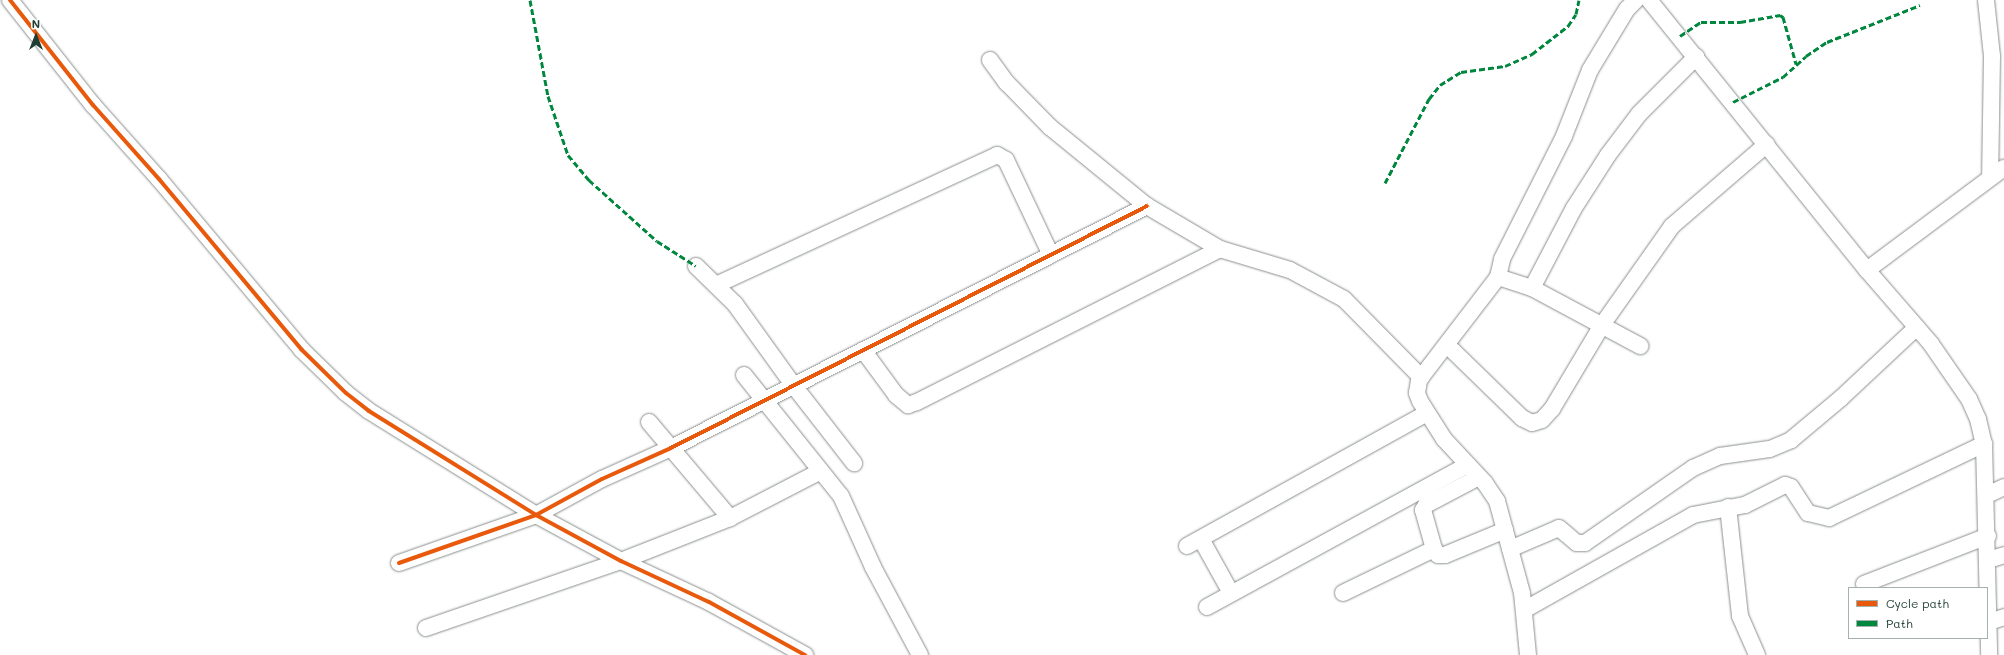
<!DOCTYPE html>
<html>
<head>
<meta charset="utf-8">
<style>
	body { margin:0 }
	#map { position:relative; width:2004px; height:655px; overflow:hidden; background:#fff; font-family:Mali,sans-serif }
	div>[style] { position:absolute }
	.roads { filter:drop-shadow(0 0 1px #898f8d) drop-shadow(0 0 1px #898f8d) }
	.minor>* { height:16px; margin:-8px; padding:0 8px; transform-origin:8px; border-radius:8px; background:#fff }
	.quiet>* { height:3px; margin-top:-1.5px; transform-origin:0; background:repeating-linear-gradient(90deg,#00873e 0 6px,transparent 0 9px) }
	.cycleway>* { height:4px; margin:-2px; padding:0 2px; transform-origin:2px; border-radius:2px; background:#e8590c }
	span { translate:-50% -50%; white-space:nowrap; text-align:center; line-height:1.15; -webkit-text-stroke:3px #fff; paint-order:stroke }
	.legend { position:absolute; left:1848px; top:587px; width:140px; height:52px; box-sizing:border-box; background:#fff; border:1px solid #a5b1ae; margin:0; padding:5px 7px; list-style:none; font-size:12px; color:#1f3d34 }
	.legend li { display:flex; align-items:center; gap:8px; height:20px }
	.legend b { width:20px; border:1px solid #a5b1ae }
	.north { position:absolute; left:16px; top:16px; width:40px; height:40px; -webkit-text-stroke:3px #fff; paint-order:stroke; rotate:0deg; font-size:11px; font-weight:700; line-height:16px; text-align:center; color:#1f3d34 }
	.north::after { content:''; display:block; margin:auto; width:14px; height:18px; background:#1f3d34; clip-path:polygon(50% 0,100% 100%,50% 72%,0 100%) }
</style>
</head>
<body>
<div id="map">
	<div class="roads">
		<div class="minor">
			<div style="left:10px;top:0;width:134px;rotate:51.7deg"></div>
			<div style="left:93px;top:105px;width:99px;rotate:48.3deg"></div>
			<div style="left:159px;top:179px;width:222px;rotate:50.1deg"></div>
			<div style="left:301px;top:349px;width:63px;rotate:44.4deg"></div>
			<div style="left:346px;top:393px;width:29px;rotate:38deg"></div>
			<div style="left:369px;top:411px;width:197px;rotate:31.9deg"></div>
			<div style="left:536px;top:515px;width:97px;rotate:28.4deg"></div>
			<div style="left:621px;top:561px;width:97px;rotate:25deg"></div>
			<div style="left:709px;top:602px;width:110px;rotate:28.9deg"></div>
			<div style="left:1649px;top:0;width:347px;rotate:51.1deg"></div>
			<div style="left:1867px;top:270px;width:98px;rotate:49.1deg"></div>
			<div style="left:1931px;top:344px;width:67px;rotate:55.4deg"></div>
			<div style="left:1969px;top:399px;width:22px;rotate:66deg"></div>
			<div style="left:1978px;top:419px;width:26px;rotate:77deg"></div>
			<div style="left:1984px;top:444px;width:211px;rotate:88.6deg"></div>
			<div style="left:1986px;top:0;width:56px;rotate:83.9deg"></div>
			<div style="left:1992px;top:56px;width:121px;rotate:90.9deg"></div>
			<div style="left:990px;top:60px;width:29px;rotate:54deg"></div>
			<div style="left:1007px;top:83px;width:62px;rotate:45.7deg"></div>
			<div style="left:1050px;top:127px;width:125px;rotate:39.2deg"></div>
			<div style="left:1147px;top:206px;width:85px;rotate:30.5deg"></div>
			<div style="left:1220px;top:249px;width:73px;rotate:16.7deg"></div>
			<div style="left:1290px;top:270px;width:61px;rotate:28.2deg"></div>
			<div style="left:1344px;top:299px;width:110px;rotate:45.4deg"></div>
			<div style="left:696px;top:266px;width:54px;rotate:44.3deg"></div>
			<div style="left:735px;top:304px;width:101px;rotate:54.3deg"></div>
			<div style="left:794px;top:386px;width:98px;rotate:52.1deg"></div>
			<div style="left:1867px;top:270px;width:171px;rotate:-36.7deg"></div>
			<div style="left:1498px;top:277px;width:18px;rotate:-77deg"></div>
			<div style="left:1502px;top:259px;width:138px;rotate:-63.2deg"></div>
			<div style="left:1564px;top:136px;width:71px;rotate:-68.5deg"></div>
			<div style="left:1590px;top:70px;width:71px;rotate:-58.8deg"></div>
			<div style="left:1627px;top:9px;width:13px;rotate:-45deg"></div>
			<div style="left:716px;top:285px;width:310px;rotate:-24.8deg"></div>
			<div style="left:997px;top:155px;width:10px;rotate:29deg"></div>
			<div style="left:1006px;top:160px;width:105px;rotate:64.7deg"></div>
			<div style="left:1532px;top:288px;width:90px;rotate:-62.3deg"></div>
			<div style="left:1574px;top:208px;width:63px;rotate:-57.3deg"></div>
			<div style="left:1608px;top:155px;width:51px;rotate:-52.9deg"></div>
			<div style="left:1639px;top:114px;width:81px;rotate:-45deg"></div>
			<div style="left:1447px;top:345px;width:105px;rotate:44.2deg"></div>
			<div style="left:1522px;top:418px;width:11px;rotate:27deg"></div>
			<div style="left:1532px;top:423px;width:10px;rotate:-17deg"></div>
			<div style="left:1542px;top:420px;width:15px;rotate:-48deg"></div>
			<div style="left:1552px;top:409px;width:98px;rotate:-59.2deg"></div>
			<div style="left:1602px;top:325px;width:121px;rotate:-54.7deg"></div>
			<div style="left:1672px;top:226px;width:125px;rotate:-40.8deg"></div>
			<div style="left:863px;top:350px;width:56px;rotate:53.7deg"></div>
			<div style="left:896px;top:395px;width:16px;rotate:40deg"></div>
			<div style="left:908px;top:405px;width:9px;rotate:-18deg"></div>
			<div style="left:917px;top:402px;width:339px;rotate:-26.8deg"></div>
			<div style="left:744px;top:375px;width:155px;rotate:51.3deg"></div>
			<div style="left:841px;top:496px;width:78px;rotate:65.7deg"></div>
			<div style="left:873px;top:567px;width:100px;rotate:61.9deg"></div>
			<div style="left:649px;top:422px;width:126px;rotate:49.8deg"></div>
			<div style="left:1479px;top:477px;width:60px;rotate:152.2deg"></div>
			<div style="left:1426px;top:505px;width:6px;rotate:121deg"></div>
			<div style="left:1423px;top:510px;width:41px;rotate:74.2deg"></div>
			<div style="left:1434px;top:549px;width:7px;rotate:56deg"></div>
			<div style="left:1438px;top:555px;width:7px"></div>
			<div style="left:1445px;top:555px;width:65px;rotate:-22.6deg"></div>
			<div style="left:1987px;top:495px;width:19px;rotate:-25deg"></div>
			<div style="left:1728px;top:507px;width:110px;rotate:83.7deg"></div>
			<div style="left:1740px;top:616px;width:43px;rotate:66.4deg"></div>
			<div style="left:1201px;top:539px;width:62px;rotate:60.9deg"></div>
			<div style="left:1187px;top:546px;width:274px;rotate:-29deg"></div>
			<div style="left:1510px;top:549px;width:53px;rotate:-23.2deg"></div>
			<div style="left:1559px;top:528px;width:23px;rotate:40deg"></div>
			<div style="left:1577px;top:543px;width:8px"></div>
			<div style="left:1585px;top:543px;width:131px;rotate:-34.8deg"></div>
			<div style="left:1693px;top:468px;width:30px;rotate:-24deg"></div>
			<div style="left:1720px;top:456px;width:50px;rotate:-8deg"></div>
			<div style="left:1770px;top:449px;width:23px;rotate:-23deg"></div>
			<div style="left:1791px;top:440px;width:64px;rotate:-39.9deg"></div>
			<div style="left:1840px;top:399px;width:105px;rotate:-43.1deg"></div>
			<div style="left:1988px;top:560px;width:17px;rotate:-17deg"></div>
			<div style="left:399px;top:563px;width:145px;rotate:-19.3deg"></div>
			<div style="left:536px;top:515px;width:75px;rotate:-28.6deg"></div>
			<div style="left:602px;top:479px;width:76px;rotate:-24.2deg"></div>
			<div style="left:671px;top:448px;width:534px;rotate:-26.95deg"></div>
			<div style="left:1864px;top:584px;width:133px;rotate:-21.2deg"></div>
			<div style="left:1343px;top:593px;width:101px;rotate:-25.8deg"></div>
			<div style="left:1207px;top:607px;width:296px;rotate:-28.6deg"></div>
			<div style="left:1524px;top:610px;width:194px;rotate:-29.3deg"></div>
			<div style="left:1693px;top:515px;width:53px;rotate:-10.9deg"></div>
			<div style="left:1745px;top:505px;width:45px;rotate:-26.6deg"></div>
			<div style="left:1785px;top:485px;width:6px;rotate:18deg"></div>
			<div style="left:1791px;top:487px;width:31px;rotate:57deg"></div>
			<div style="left:1808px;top:513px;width:22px;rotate:13deg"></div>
			<div style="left:1829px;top:518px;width:172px;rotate:-25.5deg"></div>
			<div style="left:1989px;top:622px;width:16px;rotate:-18deg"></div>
			<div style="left:426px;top:628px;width:206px;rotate:-19deg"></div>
			<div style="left:621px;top:561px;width:117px;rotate:-21.5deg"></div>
			<div style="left:730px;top:518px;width:102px;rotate:-27.3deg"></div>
			<div style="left:1528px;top:655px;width:62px;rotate:-95.5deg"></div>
			<div style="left:1522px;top:593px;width:95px;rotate:-105.2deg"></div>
			<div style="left:1497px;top:501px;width:22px;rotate:-124deg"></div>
			<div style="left:1485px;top:483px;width:60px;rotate:-133deg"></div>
			<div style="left:1444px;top:439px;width:45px;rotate:-122.3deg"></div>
			<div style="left:1420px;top:401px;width:9px;rotate:-111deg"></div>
			<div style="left:1417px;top:393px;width:13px;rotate:-81deg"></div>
			<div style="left:1419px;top:380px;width:130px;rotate:-52.5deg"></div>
			<div style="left:1498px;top:277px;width:36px;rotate:18deg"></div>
			<div style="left:1532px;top:288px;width:123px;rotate:28.2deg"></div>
		</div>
	</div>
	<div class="quiet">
		<div style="left:530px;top:0;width:98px;rotate:79.4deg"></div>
		<div style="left:548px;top:96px;width:62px;rotate:71.3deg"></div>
		<div style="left:568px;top:155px;width:33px;rotate:50deg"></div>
		<div style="left:589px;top:180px;width:91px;rotate:41.9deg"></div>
		<div style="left:657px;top:241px;width:46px;rotate:32.7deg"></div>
		<div style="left:1680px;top:36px;width:25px;rotate:-34deg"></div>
		<div style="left:1701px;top:22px;width:39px"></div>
		<div style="left:1740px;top:22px;width:41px;rotate:-9.9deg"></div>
		<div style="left:1780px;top:15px;width:4px;rotate:34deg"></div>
		<div style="left:1783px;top:17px;width:49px;rotate:74.5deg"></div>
		<div style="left:1733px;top:102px;width:56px;rotate:-26.6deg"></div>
		<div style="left:1783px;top:77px;width:31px;rotate:-42deg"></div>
		<div style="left:1806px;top:56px;width:25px;rotate:-34deg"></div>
		<div style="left:1827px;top:42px;width:100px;rotate:-21.7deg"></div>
		<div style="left:1385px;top:183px;width:95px;rotate:-62.4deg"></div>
		<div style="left:1429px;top:99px;width:18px;rotate:-52deg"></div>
		<div style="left:1440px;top:85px;width:25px;rotate:-32deg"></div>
		<div style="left:1461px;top:72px;width:44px;rotate:-7.8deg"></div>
		<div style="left:1505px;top:66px;width:30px;rotate:-24deg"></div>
		<div style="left:1532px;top:54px;width:46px;rotate:-37.9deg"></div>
		<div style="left:1568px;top:26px;width:14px;rotate:-56deg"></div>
		<div style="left:1576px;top:14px;width:14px;rotate:-78deg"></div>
	</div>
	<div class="cycleway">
		<div style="left:10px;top:0;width:134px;rotate:51.7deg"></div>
		<div style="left:93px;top:105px;width:99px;rotate:48.3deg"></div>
		<div style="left:159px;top:179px;width:222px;rotate:50.1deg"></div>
		<div style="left:301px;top:349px;width:63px;rotate:44.4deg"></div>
		<div style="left:346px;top:393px;width:29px;rotate:38deg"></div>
		<div style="left:369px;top:411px;width:197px;rotate:31.9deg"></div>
		<div style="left:536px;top:515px;width:97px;rotate:28.4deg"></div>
		<div style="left:621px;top:561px;width:97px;rotate:25deg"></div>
		<div style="left:709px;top:602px;width:110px;rotate:28.9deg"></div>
		<div style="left:399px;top:563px;width:145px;rotate:-19.3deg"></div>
		<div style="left:536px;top:515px;width:75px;rotate:-28.6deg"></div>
		<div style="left:602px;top:479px;width:76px;rotate:-24.2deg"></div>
		<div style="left:671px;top:448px;width:534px;rotate:-26.95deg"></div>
	</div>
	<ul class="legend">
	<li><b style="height:5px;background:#e8590c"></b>Cycle path</li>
	<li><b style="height:5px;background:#00873e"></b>Path</li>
	</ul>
	<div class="north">N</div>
</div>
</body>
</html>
